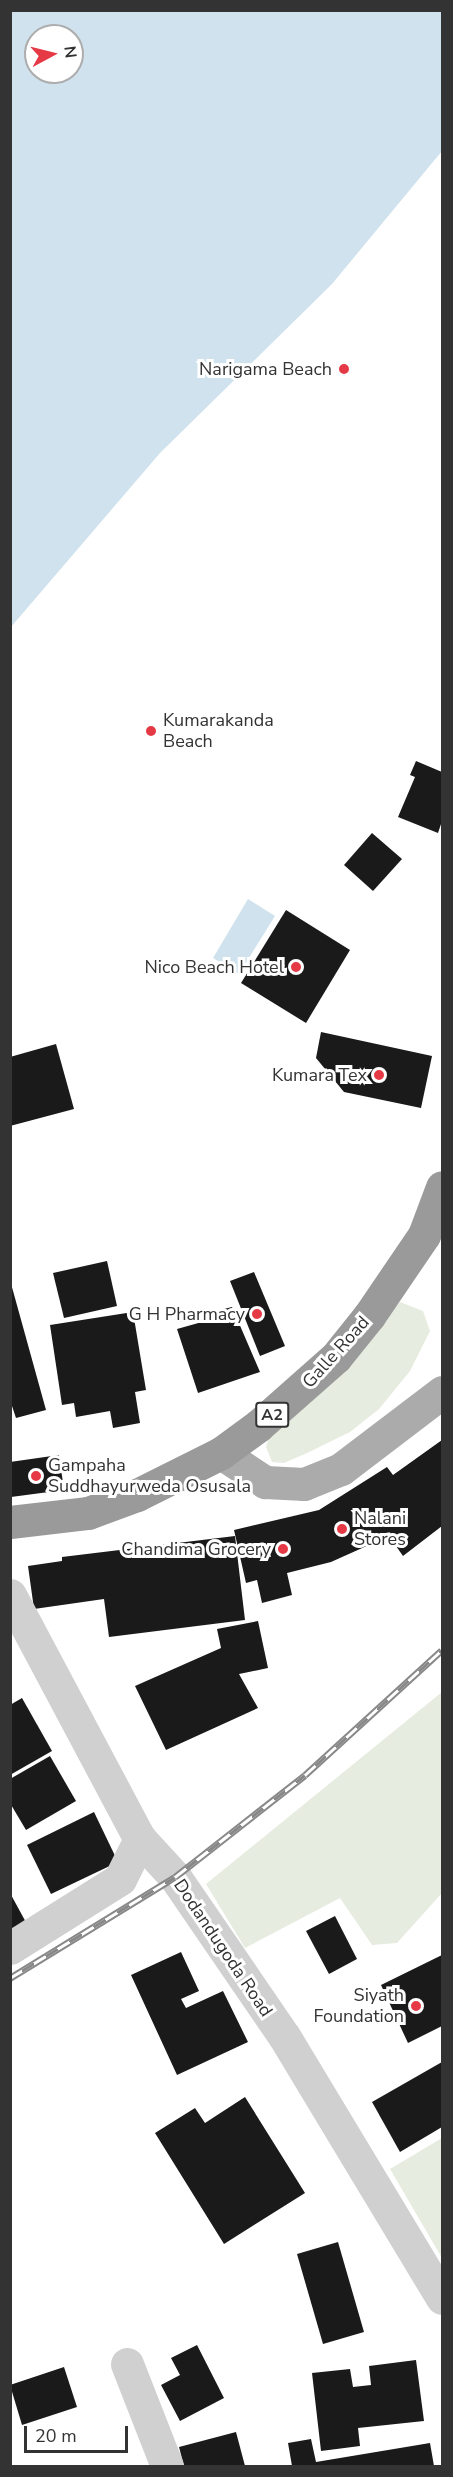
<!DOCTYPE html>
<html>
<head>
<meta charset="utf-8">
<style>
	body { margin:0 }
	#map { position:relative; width:453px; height:2477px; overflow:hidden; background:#fff; font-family:"Nunito Sans",sans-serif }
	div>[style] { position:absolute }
	.green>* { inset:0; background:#e6ecdf }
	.water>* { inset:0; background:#cfe2ee }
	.building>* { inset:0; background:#1a1a1a }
	.minor>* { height:33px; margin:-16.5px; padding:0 16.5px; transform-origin:16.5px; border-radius:16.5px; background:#d0d0d0 }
	.major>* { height:33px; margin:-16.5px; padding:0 16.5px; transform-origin:16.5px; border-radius:16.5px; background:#ababab }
	.highway>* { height:33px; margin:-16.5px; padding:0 16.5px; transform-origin:16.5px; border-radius:16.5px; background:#9a9a9a }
	.rail>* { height:7px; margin-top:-3.5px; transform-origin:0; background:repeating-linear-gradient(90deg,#fff 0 14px,#888 0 28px); box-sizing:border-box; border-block:2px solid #888 }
	.dots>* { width:16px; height:16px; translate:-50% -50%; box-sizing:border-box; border:3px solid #fff; border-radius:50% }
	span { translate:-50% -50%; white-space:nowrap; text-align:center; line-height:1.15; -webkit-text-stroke:6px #fff; paint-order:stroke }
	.shield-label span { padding:2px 4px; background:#fff; border:2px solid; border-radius:4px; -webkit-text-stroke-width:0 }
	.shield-label { font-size:16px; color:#333; font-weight:700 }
	.poi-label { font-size:18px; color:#333 }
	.right { translate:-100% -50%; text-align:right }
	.left { translate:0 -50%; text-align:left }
	.street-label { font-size:18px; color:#333 }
	.frame { position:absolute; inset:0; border:12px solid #333; pointer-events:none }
	.north { position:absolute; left:24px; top:24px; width:60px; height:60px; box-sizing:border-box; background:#fff; border:2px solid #adadad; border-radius:50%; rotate:83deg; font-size:16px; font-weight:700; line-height:24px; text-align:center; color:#333 }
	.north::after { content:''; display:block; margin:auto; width:21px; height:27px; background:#e63946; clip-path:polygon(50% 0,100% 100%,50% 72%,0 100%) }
	.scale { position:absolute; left:24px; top:2426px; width:104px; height:27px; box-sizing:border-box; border:3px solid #333; border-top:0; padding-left:8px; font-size:18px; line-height:21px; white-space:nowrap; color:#333; -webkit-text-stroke:4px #fff; paint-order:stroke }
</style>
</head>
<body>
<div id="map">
	<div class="green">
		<div style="clip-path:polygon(400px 1302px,423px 1311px,430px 1331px,410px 1371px,379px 1409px,350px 1432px,307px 1453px,284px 1463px,272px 1462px,266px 1447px,272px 1428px)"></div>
		<div style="clip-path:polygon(442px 1692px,442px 1893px,397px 1943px,372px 1945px,340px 1898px,245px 1948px,206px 1884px)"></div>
		<div style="clip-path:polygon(442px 2138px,442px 2258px,390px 2169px)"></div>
	</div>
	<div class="water">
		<div style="clip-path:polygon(evenodd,11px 10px,442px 11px,442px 151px,332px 284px,160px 453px,11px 627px,11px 10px,36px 36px,72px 36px,72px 72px,36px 72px,36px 36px)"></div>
		<div style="clip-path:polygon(248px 899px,275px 916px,239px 974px,213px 958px)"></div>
	</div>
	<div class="building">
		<div style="clip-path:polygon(416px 761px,442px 772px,442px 821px,438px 833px,398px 817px,415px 777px,410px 775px)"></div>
		<div style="clip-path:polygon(372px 833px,402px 859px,373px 891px,344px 865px)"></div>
		<div style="clip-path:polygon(286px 910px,350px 950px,306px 1023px,241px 983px)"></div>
		<div style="clip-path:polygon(321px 1032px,432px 1056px,421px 1108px,344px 1092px,316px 1058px)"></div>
		<div style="clip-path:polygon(56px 1044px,74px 1109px,10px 1126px,10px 1057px)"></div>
		<div style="clip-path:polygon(107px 1261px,117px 1306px,64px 1318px,53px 1273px)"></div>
		<div style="clip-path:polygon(254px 1272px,285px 1346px,260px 1356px,230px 1281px)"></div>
		<div style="clip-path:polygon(10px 1280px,46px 1410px,16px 1418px,10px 1400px)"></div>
		<div style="clip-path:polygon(232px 1307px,260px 1372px,198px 1393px,177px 1329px,202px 1322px,199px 1315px)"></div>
		<div style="clip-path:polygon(133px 1312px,146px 1390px,135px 1392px,140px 1423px,113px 1428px,110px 1411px,76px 1417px,74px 1403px,62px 1405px,50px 1325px)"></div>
		<div style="clip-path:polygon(442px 1440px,442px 1526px,403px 1556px,389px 1536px,331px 1562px,287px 1573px,292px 1595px,262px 1603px,257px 1580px,246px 1583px,234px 1530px,319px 1510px,387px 1467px,393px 1475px)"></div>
		<div style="clip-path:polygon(59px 1455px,64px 1490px,11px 1497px,10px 1462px)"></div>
		<div style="clip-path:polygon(235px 1536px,245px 1620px,109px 1637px,104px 1599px,34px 1609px,28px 1566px,62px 1561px,62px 1557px)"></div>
		<div style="clip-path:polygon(258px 1621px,268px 1668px,239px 1674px,258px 1708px,166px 1750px,135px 1686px,221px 1648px,217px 1629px)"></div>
		<div style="clip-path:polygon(22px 1698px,52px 1751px,10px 1775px,10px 1705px)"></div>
		<div style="clip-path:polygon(50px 1756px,76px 1801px,26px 1830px,10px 1803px,10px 1779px)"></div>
		<div style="clip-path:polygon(94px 1812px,118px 1862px,51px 1894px,27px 1845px)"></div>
		<div style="clip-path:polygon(10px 1893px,28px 1926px,10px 1935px)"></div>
		<div style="clip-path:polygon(335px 1916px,357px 1959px,329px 1974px,306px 1931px)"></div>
		<div style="clip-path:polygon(181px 1952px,199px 1991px,181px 1999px,186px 2008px,223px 1991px,248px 2042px,177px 2075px,131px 1975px)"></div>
		<div style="clip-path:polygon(442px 1955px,442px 2026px,408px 2043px,381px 1985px)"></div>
		<div style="clip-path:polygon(442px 2062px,442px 2127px,400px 2152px,372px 2102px)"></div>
		<div style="clip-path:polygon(245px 2097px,305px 2193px,224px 2244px,155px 2133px,195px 2108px,205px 2123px)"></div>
		<div style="clip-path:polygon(338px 2242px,364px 2332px,323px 2344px,297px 2254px)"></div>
		<div style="clip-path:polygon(197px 2345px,224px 2398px,180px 2421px,161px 2385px,180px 2375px,171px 2358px)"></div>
		<div style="clip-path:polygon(416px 2360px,424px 2421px,358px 2428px,360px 2446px,321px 2451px,312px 2373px,350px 2369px,353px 2387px,371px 2385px,369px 2366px)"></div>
		<div style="clip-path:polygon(64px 2367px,77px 2407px,22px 2425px,10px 2385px)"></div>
		<div style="clip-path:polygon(236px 2432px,245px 2466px,184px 2466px,179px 2447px)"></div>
		<div style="clip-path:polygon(311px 2439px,316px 2462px,430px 2443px,434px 2466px,292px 2466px,288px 2443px)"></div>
	</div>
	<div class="minor">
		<div style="left:10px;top:1595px;width:276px;rotate:62deg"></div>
		<div style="left:140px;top:1839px;width:52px;rotate:47.4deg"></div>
		<div style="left:175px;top:1877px;width:193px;rotate:55.6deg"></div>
		<div style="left:284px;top:2036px;width:306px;rotate:58.9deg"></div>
		<div style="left:10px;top:1948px;width:130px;rotate:-32.1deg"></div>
		<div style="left:120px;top:1879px;width:45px;rotate:-63.4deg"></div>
		<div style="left:127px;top:2364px;width:110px;rotate:68.6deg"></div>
	</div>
	<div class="major">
		<div style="left:221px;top:1453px;width:53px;rotate:33.4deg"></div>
		<div style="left:265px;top:1482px;width:39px;rotate:3deg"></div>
		<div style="left:304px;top:1484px;width:40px;rotate:-22deg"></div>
		<div style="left:341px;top:1469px;width:127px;rotate:-37.3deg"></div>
	</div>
	<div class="highway">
		<div style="left:10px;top:1522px;width:79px;rotate:-6.6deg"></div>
		<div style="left:88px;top:1513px;width:52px;rotate:-20.2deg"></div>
		<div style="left:137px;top:1495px;width:94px;rotate:-26.6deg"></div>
		<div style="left:221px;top:1453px;width:46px;rotate:-36.1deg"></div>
		<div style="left:258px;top:1426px;width:104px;rotate:-41.5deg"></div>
		<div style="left:336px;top:1357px;width:53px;rotate:-51.2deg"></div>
		<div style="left:369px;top:1316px;width:98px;rotate:-55.8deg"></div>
		<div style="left:424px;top:1235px;width:51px;rotate:-69.4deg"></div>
	</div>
	<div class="rail">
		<div style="left:10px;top:1978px;width:193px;rotate:-31.5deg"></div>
		<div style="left:175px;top:1877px;width:165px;rotate:-38.1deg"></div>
		<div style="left:305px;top:1775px;width:185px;rotate:-42.4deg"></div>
	</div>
	<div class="dots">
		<div style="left:344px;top:369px;background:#e63946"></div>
		<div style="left:151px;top:731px;background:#e63946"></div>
		<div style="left:296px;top:967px;background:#e63946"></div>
		<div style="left:379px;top:1075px;background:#e63946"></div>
		<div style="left:257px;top:1314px;background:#e63946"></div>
		<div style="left:36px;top:1476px;background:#e63946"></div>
		<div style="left:342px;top:1529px;background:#e63946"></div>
		<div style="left:283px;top:1549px;background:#e63946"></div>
		<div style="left:416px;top:2006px;background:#e63946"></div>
	</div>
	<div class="shield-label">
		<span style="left:272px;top:1415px">A2</span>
	</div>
	<div class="poi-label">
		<span class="right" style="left:332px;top:369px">Narigama Beach</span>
		<span class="left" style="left:163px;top:731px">Kumarakanda<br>Beach</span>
		<span class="right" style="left:284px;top:967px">Nico Beach Hotel</span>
		<span class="right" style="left:367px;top:1075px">Kumara Tex</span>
		<span class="right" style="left:245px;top:1314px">G H Pharmacy</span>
		<span class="left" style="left:48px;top:1476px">Gampaha<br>Suddhayurweda Osusala</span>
		<span class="left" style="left:354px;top:1529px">Nalani<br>Stores</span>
		<span class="right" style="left:271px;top:1549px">Chandima Grocery</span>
		<span class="right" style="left:404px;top:2006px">Siyath<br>Foundation</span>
	</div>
	<div class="street-label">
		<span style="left:336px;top:1352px;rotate:-48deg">Galle Road</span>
		<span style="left:223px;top:1948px;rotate:56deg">Dodandugoda Road</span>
	</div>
	<div class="frame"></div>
	<div class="north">N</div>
	<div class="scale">20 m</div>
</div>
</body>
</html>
